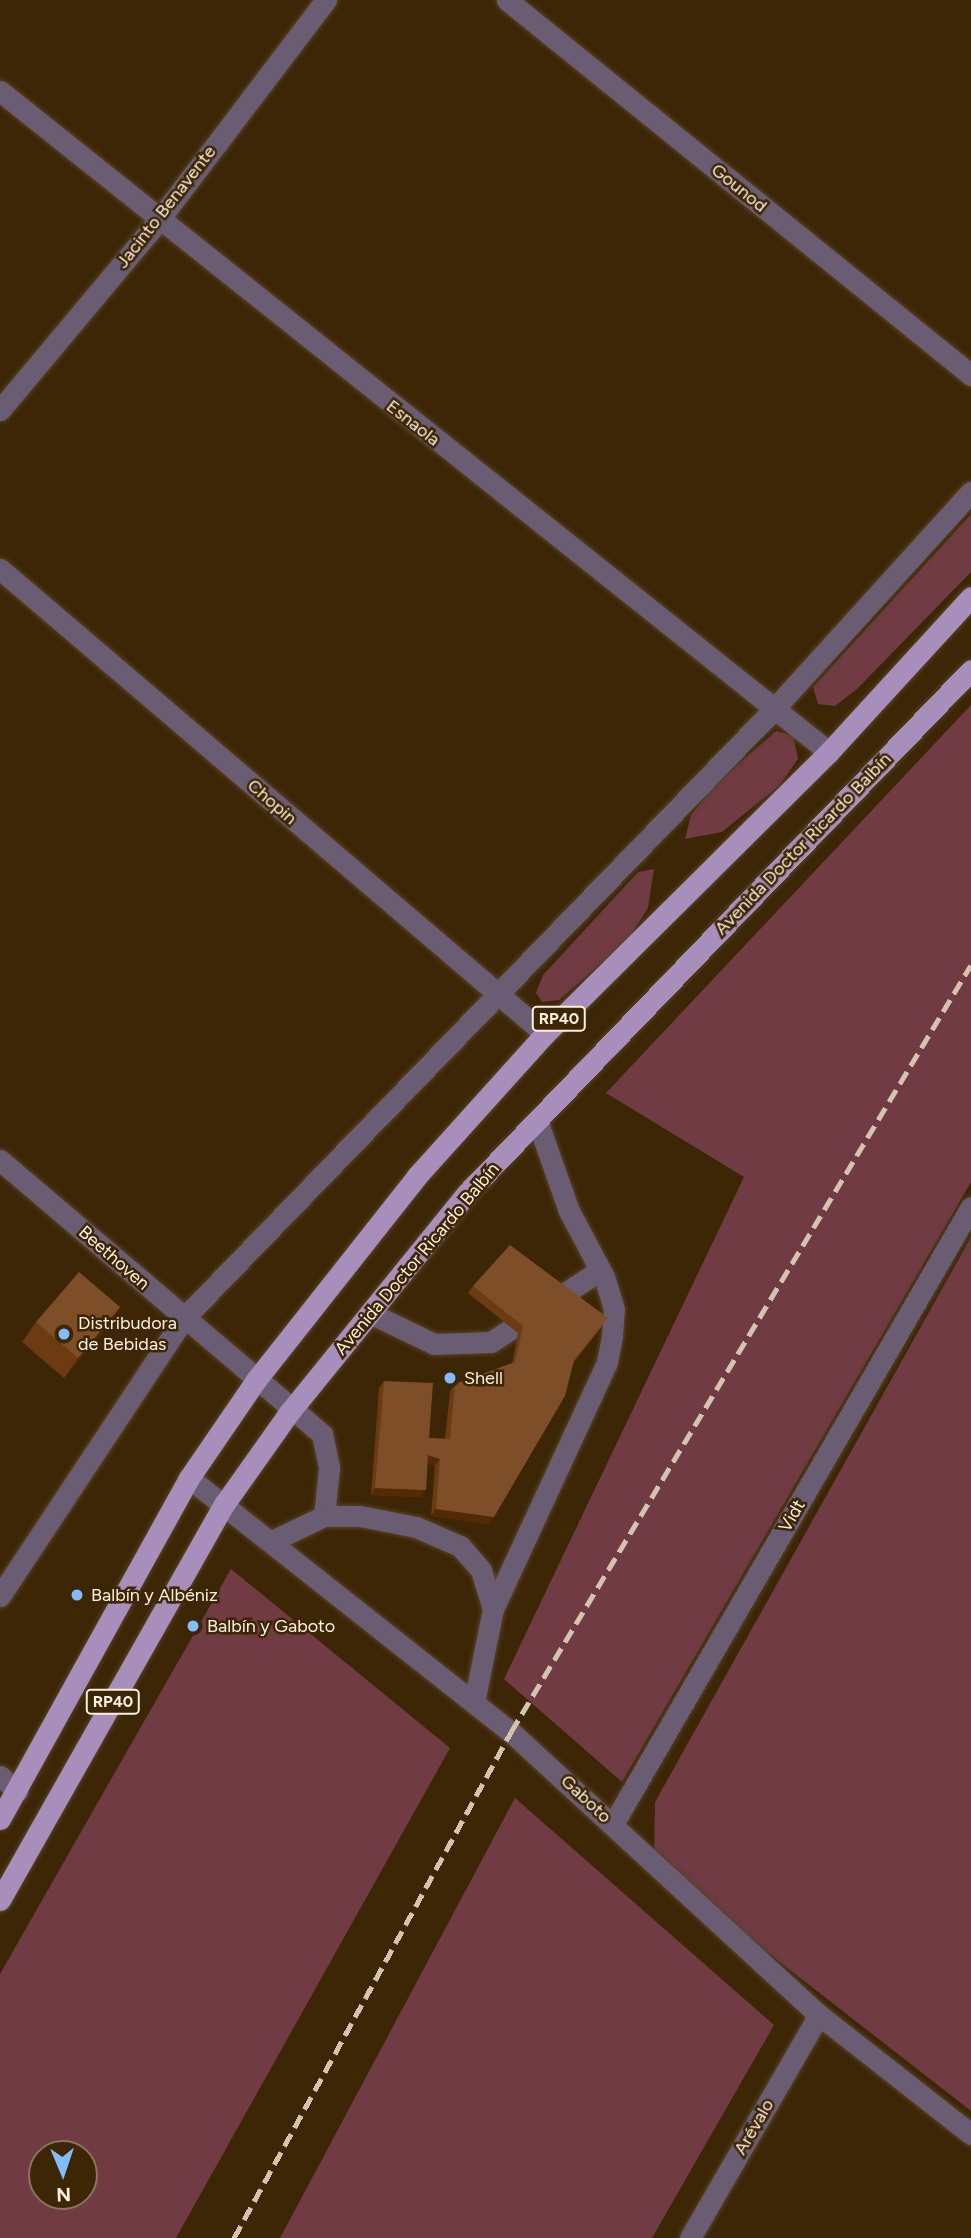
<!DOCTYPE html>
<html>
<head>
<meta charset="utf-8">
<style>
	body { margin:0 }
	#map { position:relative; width:971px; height:2238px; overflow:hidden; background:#3c2606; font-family:Figtree,sans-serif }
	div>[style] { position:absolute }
	.green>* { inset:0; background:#703b43 }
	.roads { filter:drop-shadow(0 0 2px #574224) drop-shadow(0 0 2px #574224) }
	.minor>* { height:21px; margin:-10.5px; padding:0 10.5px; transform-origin:10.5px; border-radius:10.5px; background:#6a5d73 }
	.major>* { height:21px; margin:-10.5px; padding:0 10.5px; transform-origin:10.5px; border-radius:10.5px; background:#a88eba }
	.rail>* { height:5px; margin-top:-2.5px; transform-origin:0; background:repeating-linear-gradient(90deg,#d4c3af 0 14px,transparent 0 21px) }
	.wall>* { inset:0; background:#6d3b11 }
	.shaded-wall>* { inset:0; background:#532a04 }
	.building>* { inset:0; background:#7d4e27 }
	.dots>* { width:19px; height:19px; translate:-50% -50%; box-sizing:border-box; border:4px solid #3c2606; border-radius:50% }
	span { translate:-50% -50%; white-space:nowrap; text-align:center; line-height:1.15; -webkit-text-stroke:5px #3c2606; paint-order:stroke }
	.shield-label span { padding:2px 5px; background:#3c2606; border:2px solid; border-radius:5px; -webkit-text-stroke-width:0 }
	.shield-label { font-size:16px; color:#feefde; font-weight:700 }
	.street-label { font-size:18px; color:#feefde }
	.poi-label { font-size:18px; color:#feefde }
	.left { translate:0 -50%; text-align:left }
	.north { position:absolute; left:28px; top:2140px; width:70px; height:70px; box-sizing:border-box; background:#3c2606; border:2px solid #8a765c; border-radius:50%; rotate:178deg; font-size:19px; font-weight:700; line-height:28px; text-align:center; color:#feefde }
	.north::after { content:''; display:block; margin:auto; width:24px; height:32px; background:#83bcfb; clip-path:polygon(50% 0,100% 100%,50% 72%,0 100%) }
</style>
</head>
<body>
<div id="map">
	<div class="green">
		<div style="clip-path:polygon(971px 514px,971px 572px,857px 689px,835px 706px,818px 704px,813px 687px)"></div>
		<div style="clip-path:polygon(971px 705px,971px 1182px,622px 1782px,504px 1679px,744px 1177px,606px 1093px)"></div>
		<div style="clip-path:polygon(776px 731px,793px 735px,798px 759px,779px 786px,722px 832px,685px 839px,691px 815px,717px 783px)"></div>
		<div style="clip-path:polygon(654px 869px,648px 908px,628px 940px,559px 1000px,542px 1002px,536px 993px,543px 975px,638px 872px)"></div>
		<div style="clip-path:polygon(971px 1237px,971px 2111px,654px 1864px,655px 1802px)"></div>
		<div style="clip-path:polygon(evenodd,231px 1569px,450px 1748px,176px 2238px,0 2238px,0 1974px,231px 1569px,42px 2154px,84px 2154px,84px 2196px,42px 2196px,42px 2154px)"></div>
		<div style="clip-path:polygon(515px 1798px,774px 2025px,652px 2238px,280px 2238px)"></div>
	</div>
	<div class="roads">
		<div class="minor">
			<div style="left:507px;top:0;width:597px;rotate:38.94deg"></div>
			<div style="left:0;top:91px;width:1060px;rotate:38.57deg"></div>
			<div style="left:0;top:410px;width:246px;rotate:-50.1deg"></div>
			<div style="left:158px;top:221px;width:278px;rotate:-52.8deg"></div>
			<div style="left:0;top:569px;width:716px;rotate:40.47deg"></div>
			<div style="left:0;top:1160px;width:423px;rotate:40.4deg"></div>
			<div style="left:322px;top:1434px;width:35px;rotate:78deg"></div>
			<div style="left:329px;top:1468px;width:48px;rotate:95.9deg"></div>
			<div style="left:370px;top:1313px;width:71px;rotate:25.8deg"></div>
			<div style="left:434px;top:1344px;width:57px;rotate:-2deg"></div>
			<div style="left:491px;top:1342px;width:131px;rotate:-33.4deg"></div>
			<div style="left:189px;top:1478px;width:410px;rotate:38.3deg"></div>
			<div style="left:511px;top:1732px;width:418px;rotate:42.6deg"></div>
			<div style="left:819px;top:2015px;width:193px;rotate:38.1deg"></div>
			<div style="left:272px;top:1541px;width:58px;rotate:-25.7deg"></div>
			<div style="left:324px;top:1516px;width:36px"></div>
			<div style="left:360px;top:1516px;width:57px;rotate:11.1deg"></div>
			<div style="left:416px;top:1527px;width:48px;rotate:23.4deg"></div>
			<div style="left:460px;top:1546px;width:32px;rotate:49deg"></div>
			<div style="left:481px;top:1570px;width:41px;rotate:72.9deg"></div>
			<div style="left:493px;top:1609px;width:95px;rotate:101.5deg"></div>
			<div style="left:0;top:1596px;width:333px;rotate:-56.5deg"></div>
			<div style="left:184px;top:1318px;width:848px;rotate:-45.91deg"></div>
			<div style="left:774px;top:709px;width:293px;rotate:-47.8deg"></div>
			<div style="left:493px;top:1609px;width:272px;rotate:-65.2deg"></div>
			<div style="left:607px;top:1362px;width:26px;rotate:-79deg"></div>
			<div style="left:612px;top:1336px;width:27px;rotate:-86deg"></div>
			<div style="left:614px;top:1309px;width:34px;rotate:-107deg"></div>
			<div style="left:604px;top:1277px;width:75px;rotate:-117.9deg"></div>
			<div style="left:569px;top:1211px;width:96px;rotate:-109.4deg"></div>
			<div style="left:0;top:1776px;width:23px;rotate:41deg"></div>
			<div style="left:613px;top:1824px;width:713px;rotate:-59.88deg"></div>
			<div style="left:690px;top:2238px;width:258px;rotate:-60deg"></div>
		</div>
		<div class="major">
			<div style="left:0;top:1819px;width:390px;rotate:-61deg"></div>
			<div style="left:189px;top:1478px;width:119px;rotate:-55.6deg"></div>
			<div style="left:256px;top:1380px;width:260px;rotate:-51.7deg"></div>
			<div style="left:417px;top:1176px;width:191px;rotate:-48deg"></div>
			<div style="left:545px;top:1034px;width:400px;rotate:-44.8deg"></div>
			<div style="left:829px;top:752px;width:210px;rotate:-47.5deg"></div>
			<div style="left:0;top:1900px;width:456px;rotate:-60.5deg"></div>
			<div style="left:225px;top:1503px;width:109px;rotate:-54.7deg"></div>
			<div style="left:288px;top:1414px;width:284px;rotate:-51deg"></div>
			<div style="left:467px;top:1193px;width:726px;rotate:-46.06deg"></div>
		</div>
	</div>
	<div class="rail">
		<div style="left:234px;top:2238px;width:577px;rotate:-61.3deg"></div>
		<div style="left:511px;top:1732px;width:894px;rotate:-59.05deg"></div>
	</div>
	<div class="wall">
		<div style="clip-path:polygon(473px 1286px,603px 1325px,574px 1362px,494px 1517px,489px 1524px,431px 1516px,435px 1466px,427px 1463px,421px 1497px,371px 1495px,379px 1388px,384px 1381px,429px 1438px,445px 1439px,450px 1391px,455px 1384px,512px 1364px,518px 1333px,468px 1293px)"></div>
		<div style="clip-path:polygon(120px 1307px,107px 1327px,64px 1378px,22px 1342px,36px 1322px)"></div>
	</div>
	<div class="shaded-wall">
		<div style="clip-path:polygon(120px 1307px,107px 1327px,64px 1378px,78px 1358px)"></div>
		<div style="clip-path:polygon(428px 1455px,440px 1459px,435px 1466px,423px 1462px)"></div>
		<div style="clip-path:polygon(375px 1488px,426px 1490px,421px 1497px,371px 1495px)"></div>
		<div style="clip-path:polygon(436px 1509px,494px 1517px,489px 1524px,431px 1516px)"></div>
	</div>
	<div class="building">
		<div style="clip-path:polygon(510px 1245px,608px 1318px,574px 1360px,565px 1396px,494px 1517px,436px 1509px,440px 1459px,428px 1455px,426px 1490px,375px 1488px,384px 1381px,433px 1383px,429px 1438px,450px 1439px,455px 1384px,515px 1362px,523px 1326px,473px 1286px)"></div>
		<div style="clip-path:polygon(79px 1272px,120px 1307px,78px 1358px,36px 1322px)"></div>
	</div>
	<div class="dots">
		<div style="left:64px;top:1334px;background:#83bcfb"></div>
		<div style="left:450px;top:1378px;background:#83bcfb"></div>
		<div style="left:77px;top:1595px;background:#83bcfb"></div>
		<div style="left:193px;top:1626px;background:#83bcfb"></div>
	</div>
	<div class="shield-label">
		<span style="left:559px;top:1019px">RP40</span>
		<span style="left:113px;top:1702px">RP40</span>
	</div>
	<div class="street-label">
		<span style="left:739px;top:188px;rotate:39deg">Gounod</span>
		<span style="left:166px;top:207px;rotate:-52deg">Jacinto Benavente</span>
		<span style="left:413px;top:423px;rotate:38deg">Esnaola</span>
		<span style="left:272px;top:802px;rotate:41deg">Chopin</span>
		<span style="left:803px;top:844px;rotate:-46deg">Avenida Doctor Ricardo Balbín</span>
		<span style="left:114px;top:1258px;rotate:41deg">Beethoven</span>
		<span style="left:417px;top:1259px;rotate:-50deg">Avenida Doctor Ricardo Balbín</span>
		<span style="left:792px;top:1516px;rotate:-60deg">Vidt</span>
		<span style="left:586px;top:1799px;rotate:43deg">Gaboto</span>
		<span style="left:754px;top:2127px;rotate:-60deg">Arévalo</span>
	</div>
	<div class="poi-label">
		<span class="left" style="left:78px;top:1334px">Distribudora<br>de Bebidas</span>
		<span class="left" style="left:464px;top:1378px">Shell</span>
		<span class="left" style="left:91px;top:1595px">Balbín y Albéniz</span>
		<span class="left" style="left:207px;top:1626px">Balbín y Gaboto</span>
	</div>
	<div class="north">N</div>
</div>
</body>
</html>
